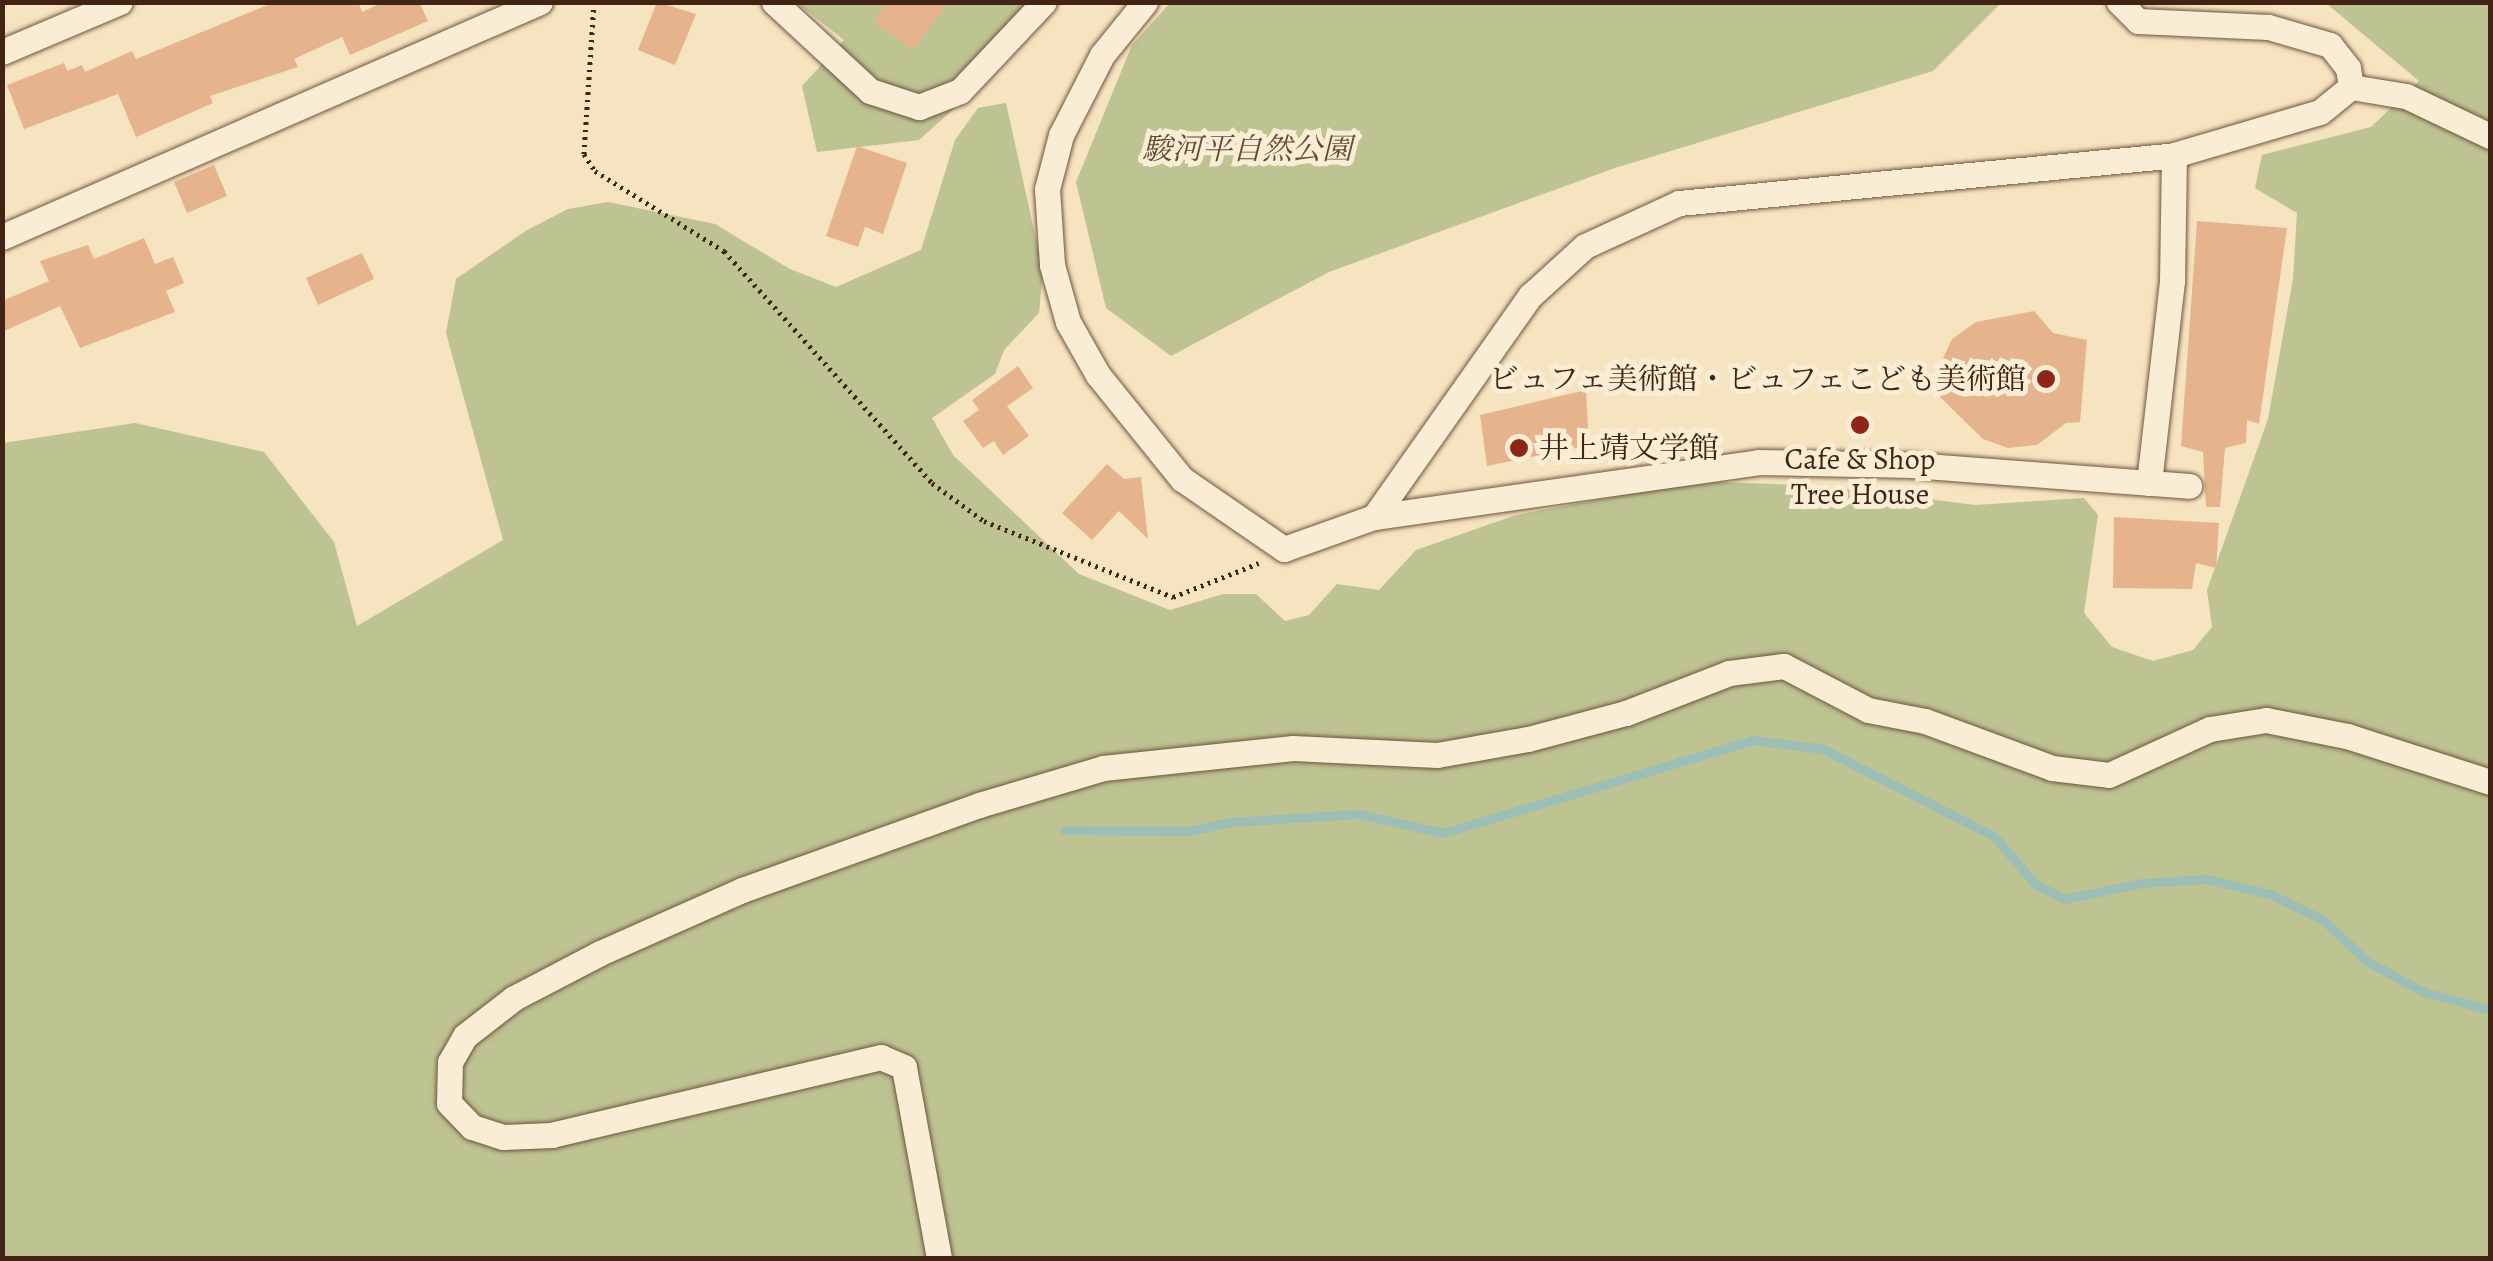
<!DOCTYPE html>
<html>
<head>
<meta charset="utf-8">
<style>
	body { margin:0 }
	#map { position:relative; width:2493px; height:1261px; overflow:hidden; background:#f6e3bf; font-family:Alegreya,"Noto Serif JP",serif }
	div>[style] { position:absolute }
	.green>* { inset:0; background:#bdc391 }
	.stream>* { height:9px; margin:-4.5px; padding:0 4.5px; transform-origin:4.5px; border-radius:4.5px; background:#9dbdb7 }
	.building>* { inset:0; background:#e5b48d }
	.path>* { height:5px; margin-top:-2.5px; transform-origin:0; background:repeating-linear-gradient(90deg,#432414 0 2.5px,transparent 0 7.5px) }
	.roads { filter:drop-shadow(0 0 2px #70543f) drop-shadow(0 0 2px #70543f) }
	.minor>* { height:25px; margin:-12.5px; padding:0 12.5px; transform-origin:12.5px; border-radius:12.5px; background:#f9edd5 }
	.dots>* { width:28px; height:28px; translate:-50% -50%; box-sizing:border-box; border:5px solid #f9edd5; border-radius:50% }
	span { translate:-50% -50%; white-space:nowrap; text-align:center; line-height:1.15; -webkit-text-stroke:10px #f9edd5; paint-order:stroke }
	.park-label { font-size:30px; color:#624c33; font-style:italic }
	.poi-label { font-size:30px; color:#432414 }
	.right { translate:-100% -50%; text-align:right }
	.left { translate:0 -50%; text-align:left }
	.frame { position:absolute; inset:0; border:5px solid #432414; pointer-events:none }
</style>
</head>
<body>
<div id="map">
	<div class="green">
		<div style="clip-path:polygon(797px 3px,1035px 3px,956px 107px,919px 140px,817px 152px,802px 86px,844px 40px)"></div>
		<div style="clip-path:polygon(1170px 3px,1170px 2px,2001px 3px,1933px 71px,1615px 168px,1329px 272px,1171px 356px,1106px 308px,1076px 182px,1132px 45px)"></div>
		<div style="clip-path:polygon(2276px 3px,2490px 3px,2490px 1258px,3px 1258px,3px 443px,135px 423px,264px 452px,334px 542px,357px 626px,503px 540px,446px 333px,456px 279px,527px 230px,568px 209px,608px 202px,715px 224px,790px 269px,836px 287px,921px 250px,955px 140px,978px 108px,1006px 103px,1043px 271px,1039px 313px,1004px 350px,995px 374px,932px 418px,953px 455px,1079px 574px,1170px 610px,1223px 594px,1256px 594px,1285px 621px,1309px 615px,1337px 584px,1379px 590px,1416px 550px,1516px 515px,1639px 492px,1718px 482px,1825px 486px,1975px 505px,2084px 498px,2098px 515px,2084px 613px,2112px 647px,2153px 661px,2193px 650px,2212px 627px,2207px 590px,2268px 419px,2293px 279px,2297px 213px,2255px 188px,2262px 155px,2371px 127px,2419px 81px,2327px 4px)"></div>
	</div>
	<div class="stream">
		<div style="left:1065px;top:830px;width:123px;rotate:0.5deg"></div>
		<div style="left:1188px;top:831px;width:44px;rotate:-11.8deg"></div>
		<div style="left:1231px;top:822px;width:128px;rotate:-3.6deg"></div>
		<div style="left:1359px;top:814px;width:86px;rotate:12.7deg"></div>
		<div style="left:1443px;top:833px;width:324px;rotate:-16.7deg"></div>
		<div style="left:1753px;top:740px;width:71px;rotate:7.3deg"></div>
		<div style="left:1823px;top:749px;width:192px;rotate:27deg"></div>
		<div style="left:1994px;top:836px;width:63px;rotate:49.5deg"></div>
		<div style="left:2035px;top:884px;width:33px;rotate:27deg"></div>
		<div style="left:2064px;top:899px;width:80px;rotate:-11.6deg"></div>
		<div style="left:2142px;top:883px;width:64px;rotate:-3.6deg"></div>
		<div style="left:2206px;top:879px;width:66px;rotate:13.2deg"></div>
		<div style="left:2270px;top:894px;width:59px;rotate:26.1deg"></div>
		<div style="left:2323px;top:920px;width:62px;rotate:43deg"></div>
		<div style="left:2368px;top:962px;width:64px;rotate:28.2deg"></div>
		<div style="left:2424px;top:992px;width:68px;rotate:15.3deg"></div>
	</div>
	<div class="building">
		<div style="clip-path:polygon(275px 2px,358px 2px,362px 12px,383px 2px,419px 2px,428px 21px,350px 55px,342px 37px,294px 59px,298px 67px,210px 96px,213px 103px,136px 137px,118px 94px,24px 129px,7px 85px,64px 63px,67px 71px,82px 65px,85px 72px,132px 51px,136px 59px)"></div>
		<div style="clip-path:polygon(657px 2px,696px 14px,675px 65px,638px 50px)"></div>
		<div style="clip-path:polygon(887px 2px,949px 2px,912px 50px,873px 21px)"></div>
		<div style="clip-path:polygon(857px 146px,907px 163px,883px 234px,865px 227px,858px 247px,826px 236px)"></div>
		<div style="clip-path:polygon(214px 165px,227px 196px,187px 213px,174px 182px)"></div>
		<div style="clip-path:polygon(2197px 221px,2287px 228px,2259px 424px,2247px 420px,2246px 443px,2225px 448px,2220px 507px,2206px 507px,2203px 452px,2181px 446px)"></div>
		<div style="clip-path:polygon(144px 238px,155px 264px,173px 257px,184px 283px,166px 291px,175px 312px,80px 348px,60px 306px,2px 332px,2px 301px,49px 281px,40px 261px,88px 245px,94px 259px)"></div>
		<div style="clip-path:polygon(362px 253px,374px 279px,318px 305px,306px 278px)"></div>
		<div style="clip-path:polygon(2034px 311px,2053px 333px,2087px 340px,2080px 422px,2066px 423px,2037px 445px,2008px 448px,1983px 439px,1940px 397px,1936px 373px,1952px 339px,1976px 322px)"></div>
		<div style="clip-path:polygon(1018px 366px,1033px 388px,1007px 406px,1029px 436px,1003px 455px,994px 441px,983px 448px,963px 421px,979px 410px,972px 400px)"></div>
		<div style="clip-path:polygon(1586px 390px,1589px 445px,1487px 466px,1480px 415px)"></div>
		<div style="clip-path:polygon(1107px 464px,1124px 479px,1141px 477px,1148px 539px,1119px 511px,1092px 540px,1062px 513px)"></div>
		<div style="clip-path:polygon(2114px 517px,2219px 523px,2216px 568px,2196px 563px,2192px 589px,2113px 588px)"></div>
	</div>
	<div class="path">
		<div style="left:594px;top:2px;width:152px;rotate:93.8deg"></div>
		<div style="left:584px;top:154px;width:20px;rotate:57deg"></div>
		<div style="left:595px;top:171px;width:152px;rotate:31.8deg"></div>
		<div style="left:724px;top:251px;width:312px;rotate:48.1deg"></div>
		<div style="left:932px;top:483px;width:64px;rotate:36.2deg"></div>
		<div style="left:984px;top:521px;width:204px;rotate:21.9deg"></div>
		<div style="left:1173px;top:597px;width:92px;rotate:-21.6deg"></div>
	</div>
	<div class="roads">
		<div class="minor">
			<div style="left:774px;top:2px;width:131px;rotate:42.8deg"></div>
			<div style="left:870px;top:91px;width:52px;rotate:18.1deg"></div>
			<div style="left:919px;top:107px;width:44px;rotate:-21.3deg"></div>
			<div style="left:960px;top:91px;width:122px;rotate:-46.7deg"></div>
			<div style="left:1145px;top:2px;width:68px;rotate:129.1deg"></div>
			<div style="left:1102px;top:55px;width:90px;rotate:117.1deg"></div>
			<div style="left:1061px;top:135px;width:56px;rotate:104.5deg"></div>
			<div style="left:1047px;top:189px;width:76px;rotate:86.2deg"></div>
			<div style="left:1052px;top:265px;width:59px;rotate:74.3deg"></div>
			<div style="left:1068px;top:322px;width:61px;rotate:60.5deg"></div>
			<div style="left:1098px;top:375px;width:134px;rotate:51.1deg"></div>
			<div style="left:1182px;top:479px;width:124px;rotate:34.5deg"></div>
			<div style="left:1284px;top:549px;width:96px;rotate:-19.6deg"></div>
			<div style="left:1374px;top:517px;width:271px;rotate:-54.8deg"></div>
			<div style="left:1530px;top:296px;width:74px;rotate:-42.3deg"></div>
			<div style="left:1585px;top:246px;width:103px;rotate:-24.6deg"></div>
			<div style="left:1679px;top:203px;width:497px;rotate:-5.5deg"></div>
			<div style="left:2174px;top:155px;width:152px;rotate:-16.4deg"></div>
			<div style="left:2320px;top:112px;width:40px;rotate:-39deg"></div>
			<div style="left:2351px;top:87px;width:19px;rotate:-99deg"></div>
			<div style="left:2348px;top:68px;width:29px;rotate:-128deg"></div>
			<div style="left:2330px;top:45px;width:65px;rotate:-163.8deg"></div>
			<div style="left:2268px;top:27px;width:130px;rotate:-177.4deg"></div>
			<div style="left:2138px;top:21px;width:27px;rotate:-135deg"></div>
			<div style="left:2px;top:52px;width:128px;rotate:-23deg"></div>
			<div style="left:2351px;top:87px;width:56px;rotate:9.3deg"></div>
			<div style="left:2406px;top:96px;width:93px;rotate:25.5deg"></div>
			<div style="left:2px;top:237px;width:587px;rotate:-23.6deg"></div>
			<div style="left:2149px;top:483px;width:203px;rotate:-83.5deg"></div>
			<div style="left:2172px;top:281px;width:126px;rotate:-89.1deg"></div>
			<div style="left:1374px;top:517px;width:389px;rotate:-8.1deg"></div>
			<div style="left:1759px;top:462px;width:153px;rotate:1.1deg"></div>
			<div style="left:1912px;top:465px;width:278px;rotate:4.3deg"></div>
			<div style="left:939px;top:1258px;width:194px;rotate:-100.4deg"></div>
			<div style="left:904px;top:1067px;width:25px;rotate:-157deg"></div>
			<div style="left:881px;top:1057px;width:338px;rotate:166.7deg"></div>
			<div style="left:552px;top:1135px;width:49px;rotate:177.7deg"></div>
			<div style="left:503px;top:1137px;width:33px;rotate:-162deg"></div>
			<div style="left:472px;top:1127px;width:33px;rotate:-134deg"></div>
			<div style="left:449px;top:1103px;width:41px;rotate:-88.6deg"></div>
			<div style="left:450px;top:1062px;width:30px;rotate:-60deg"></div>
			<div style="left:465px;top:1036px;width:62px;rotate:-37.8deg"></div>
			<div style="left:514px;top:998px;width:97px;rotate:-27.6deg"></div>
			<div style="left:600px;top:953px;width:155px;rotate:-23.9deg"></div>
			<div style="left:742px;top:890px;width:252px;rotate:-19.7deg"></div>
			<div style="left:979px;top:805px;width:129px;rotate:-16.6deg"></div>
			<div style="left:1103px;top:768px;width:191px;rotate:-6deg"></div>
			<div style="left:1293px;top:748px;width:144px;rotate:2.8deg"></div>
			<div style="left:1437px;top:755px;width:92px;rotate:-10deg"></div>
			<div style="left:1528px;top:739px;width:101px;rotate:-14.9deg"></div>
			<div style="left:1626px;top:713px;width:110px;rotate:-21.2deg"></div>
			<div style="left:1729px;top:673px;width:55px;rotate:-7.3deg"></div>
			<div style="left:1784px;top:666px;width:95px;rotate:27.6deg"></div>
			<div style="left:1868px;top:710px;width:58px;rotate:10.9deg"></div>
			<div style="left:1925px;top:721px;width:135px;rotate:20.3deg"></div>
			<div style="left:2052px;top:768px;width:57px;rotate:7deg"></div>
			<div style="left:2109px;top:775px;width:111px;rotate:-24.5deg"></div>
			<div style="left:2210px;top:729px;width:57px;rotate:-9.1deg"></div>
			<div style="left:2266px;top:720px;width:83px;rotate:11.2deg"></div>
			<div style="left:2347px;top:736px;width:150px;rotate:17.8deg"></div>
		</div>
	</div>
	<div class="dots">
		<div style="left:2046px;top:379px;background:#8f2418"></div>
		<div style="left:1860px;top:425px;background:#8f2418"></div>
		<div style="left:1519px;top:448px;background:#8f2418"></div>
	</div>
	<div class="park-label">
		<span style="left:1247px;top:149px">駿河平自然公園</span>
	</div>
	<div class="poi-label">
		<span class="right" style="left:2026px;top:379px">ビュフェ美術館・ビュフェこども美術館</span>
		<span class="left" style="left:1539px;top:448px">井上靖文学館</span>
		<span style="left:1860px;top:476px">Cafe &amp; Shop<br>Tree House</span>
	</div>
	<div class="frame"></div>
</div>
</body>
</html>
